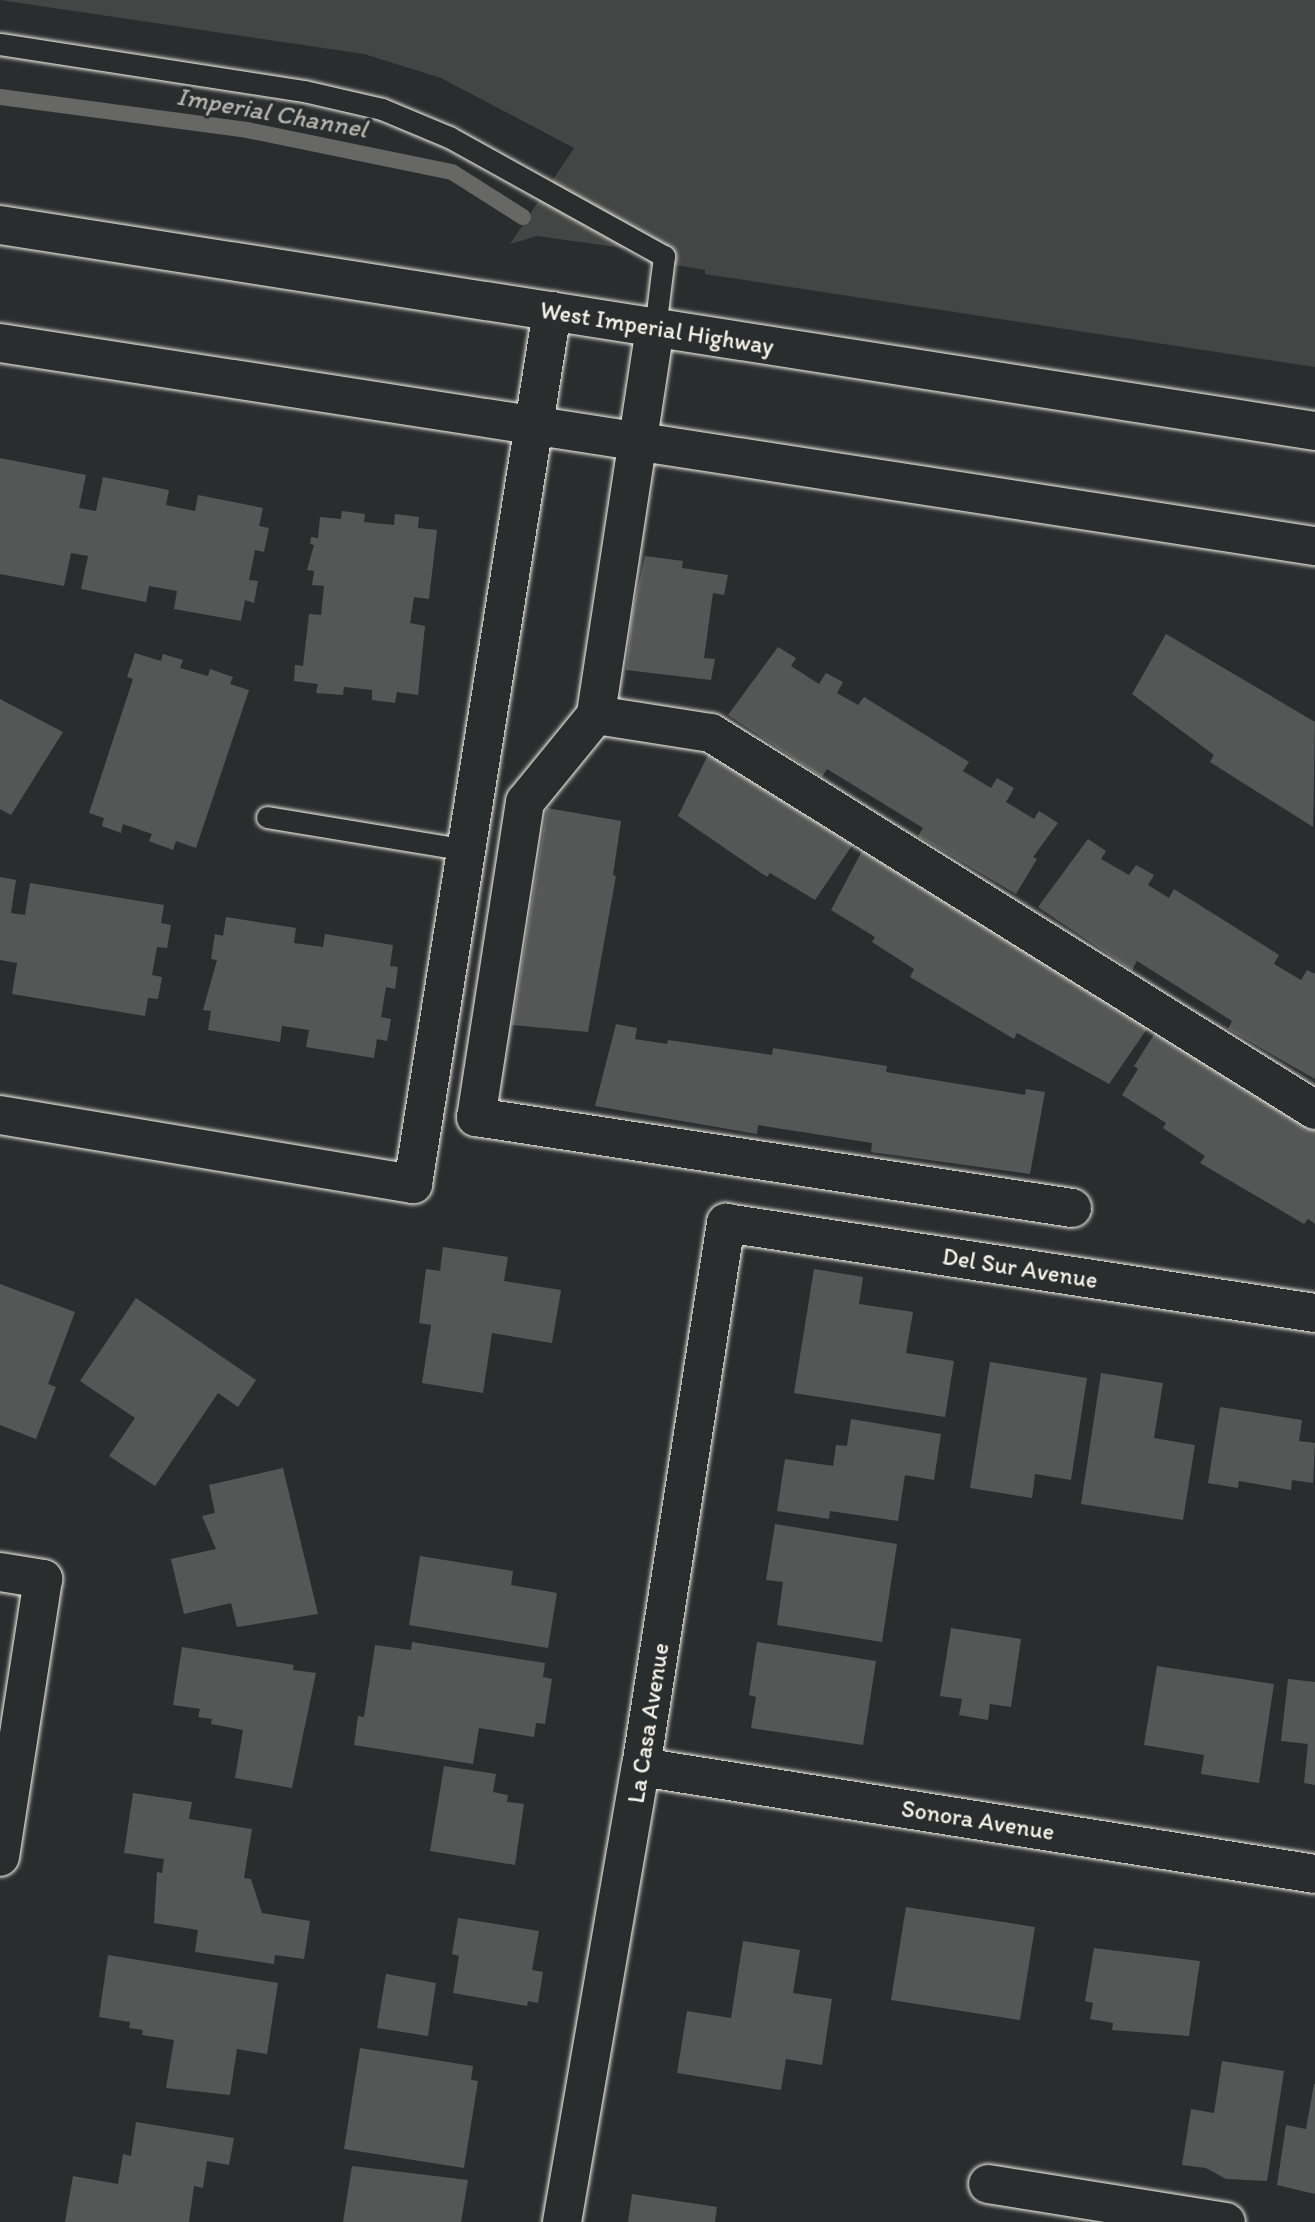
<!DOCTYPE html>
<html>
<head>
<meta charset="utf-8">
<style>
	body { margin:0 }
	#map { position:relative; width:1315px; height:2222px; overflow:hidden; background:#2a2d2e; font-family:Itim,sans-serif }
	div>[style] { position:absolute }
	.green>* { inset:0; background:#444645 }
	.stream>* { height:16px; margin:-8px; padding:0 8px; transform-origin:8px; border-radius:8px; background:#676866 }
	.building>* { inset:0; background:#555756 }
	.roads { filter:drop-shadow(0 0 2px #f4f1e8) drop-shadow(0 0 2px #f4f1e8) }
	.lane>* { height:21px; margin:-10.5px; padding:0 10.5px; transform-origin:10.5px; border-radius:10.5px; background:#2a2d2e }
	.street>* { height:38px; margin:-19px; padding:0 19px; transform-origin:19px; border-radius:19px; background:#2a2d2e }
	.primary>* { height:38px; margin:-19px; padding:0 19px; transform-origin:19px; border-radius:19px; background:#2a2d2e }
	span { translate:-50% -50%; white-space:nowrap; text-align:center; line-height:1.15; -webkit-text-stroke:6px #2a2d2e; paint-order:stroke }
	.street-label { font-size:24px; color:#f4f1e8 }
	.water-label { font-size:26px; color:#b5b3ae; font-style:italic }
</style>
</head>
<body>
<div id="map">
	<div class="green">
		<div style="clip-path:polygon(0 0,1315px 0,1315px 367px,705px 274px,705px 270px,646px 260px,646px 252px,616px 247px,537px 236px,510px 244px,574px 148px,441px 78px,364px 54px)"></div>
	</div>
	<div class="stream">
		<div style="left:0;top:97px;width:249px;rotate:7.6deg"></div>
		<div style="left:247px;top:130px;width:209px;rotate:11.6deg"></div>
		<div style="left:452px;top:172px;width:84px;rotate:32.4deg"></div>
	</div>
	<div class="building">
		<div style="clip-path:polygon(0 458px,86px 475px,79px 508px,96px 511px,103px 477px,169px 490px,166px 505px,195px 511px,198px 495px,263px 508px,259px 526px,269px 528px,264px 552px,255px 550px,249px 580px,258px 581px,254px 603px,245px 600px,241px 621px,174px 609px,177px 591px,149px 586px,146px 602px,81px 589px,88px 556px,71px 553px,64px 586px,0 574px)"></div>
		<div style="clip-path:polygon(342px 511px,365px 514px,364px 522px,394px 525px,395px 514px,419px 517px,418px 528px,437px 530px,429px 599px,414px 597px,410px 623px,425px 626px,418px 695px,397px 692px,395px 703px,372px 700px,372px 690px,344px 687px,343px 695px,316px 693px,318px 684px,294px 681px,295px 665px,303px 666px,309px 614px,321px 615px,324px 586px,312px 585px,314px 571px,307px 570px,314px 545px,310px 544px,311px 537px,318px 538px,320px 517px,341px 519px)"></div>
		<div style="clip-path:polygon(645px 556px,683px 561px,682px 568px,728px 575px,724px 595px,713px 593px,704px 658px,715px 659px,711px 680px,626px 670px,632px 614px)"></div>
		<div style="clip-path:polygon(1166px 634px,1315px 722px,1313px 827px,1210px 762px,1214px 755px,1132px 694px)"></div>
		<div style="clip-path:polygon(778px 647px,796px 658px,791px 666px,819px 684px,826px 673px,843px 682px,837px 693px,858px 705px,864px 697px,969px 762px,963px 771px,991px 788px,997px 778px,1014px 788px,1006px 802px,1034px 819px,1039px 811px,1058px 823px,1033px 857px,1037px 859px,1016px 894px,918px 836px,923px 828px,827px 769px,822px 777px,728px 715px)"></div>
		<div style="clip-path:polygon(135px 653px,161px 661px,163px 654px,183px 660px,180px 668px,208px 676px,210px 669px,233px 677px,230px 684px,249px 690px,196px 848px,176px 841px,173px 850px,149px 841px,152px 834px,123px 824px,121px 833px,102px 826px,104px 818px,89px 813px,133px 679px,127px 677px)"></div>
		<div style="clip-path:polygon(0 699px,63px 732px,11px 815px,0 809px)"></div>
		<div style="clip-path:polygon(709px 753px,855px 841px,815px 900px,770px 873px,767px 877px,678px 816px)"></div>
		<div style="clip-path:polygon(547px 808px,621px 821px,613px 875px,616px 876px,588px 1032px,512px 1025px)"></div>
		<div style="clip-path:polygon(1088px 839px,1106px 851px,1101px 859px,1129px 875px,1136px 865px,1154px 875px,1148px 885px,1169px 898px,1174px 889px,1279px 955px,1274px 964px,1301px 980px,1307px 970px,1315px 974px,1315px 1079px,1228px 1029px,1232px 1021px,1137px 961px,1132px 970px,1038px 907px)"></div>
		<div style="clip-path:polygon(864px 847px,1149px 1026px,1109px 1084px,1017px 1033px,1014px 1039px,910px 977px,914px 969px,872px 942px,875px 937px,831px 910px)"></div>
		<div style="clip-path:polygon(0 877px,16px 880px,11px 913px,25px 915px,30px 883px,164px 905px,161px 923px,171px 925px,167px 948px,157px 947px,152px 975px,162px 977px,158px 999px,148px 998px,145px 1016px,12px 994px,17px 963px,0 960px)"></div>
		<div style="clip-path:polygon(226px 917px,296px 928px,294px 943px,323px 947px,325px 934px,393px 945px,390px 966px,398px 967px,395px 989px,386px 987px,381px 1017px,391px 1019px,387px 1041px,377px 1039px,374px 1058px,306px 1047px,309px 1030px,282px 1026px,280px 1042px,208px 1030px,211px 1011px,203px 1010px,217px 960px,211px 959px,215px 934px,223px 936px)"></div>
		<div style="clip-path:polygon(616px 1024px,637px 1028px,635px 1039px,667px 1044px,668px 1040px,772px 1055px,773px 1048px,887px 1066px,886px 1072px,1025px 1095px,1026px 1089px,1045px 1092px,1030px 1174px,871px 1152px,872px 1143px,758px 1125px,757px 1134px,595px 1106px)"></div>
		<div style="clip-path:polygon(1155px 1033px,1315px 1129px,1315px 1224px,1308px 1219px,1304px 1224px,1200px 1163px,1205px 1156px,1163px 1128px,1166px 1123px,1122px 1095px,1138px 1069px,1134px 1066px)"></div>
		<div style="clip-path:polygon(443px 1247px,508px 1257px,504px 1281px,561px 1290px,552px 1343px,492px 1333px,483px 1393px,422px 1383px,431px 1325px,419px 1323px,426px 1269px,440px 1271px)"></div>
		<div style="clip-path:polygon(814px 1269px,863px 1277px,859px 1304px,913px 1312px,906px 1353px,954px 1361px,945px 1417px,794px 1393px)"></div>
		<div style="clip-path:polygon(0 1284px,75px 1312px,48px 1384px,56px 1387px,36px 1439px,0 1425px)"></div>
		<div style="clip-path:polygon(136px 1298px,256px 1380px,238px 1407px,218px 1393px,155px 1486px,109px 1456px,135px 1418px,80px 1381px)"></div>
		<div style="clip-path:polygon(990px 1362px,1087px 1378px,1071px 1480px,1035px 1474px,1032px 1498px,970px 1488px)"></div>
		<div style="clip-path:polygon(1101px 1373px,1163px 1383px,1154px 1438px,1195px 1445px,1183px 1520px,1081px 1504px)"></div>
		<div style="clip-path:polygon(1220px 1407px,1302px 1420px,1299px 1441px,1315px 1443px,1313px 1483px,1292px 1480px,1291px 1490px,1239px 1481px,1238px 1488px,1208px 1483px)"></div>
		<div style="clip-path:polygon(851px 1419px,941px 1434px,934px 1480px,905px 1475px,898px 1521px,830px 1511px,829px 1519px,777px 1511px,785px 1459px,833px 1466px,836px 1445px,847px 1446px)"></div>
		<div style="clip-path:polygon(283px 1468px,318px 1614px,237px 1627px,231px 1603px,184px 1614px,171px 1559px,216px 1549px,202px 1516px,215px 1513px,209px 1485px)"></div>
		<div style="clip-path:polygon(775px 1524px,897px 1544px,882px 1642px,777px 1625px,783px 1582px,766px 1580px)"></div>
		<div style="clip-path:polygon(420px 1556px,513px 1571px,511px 1585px,557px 1593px,548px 1648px,409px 1625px)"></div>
		<div style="clip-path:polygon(951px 1628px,1021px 1639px,1011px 1707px,990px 1704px,988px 1720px,959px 1715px,962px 1699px,940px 1696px)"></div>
		<div style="clip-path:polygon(412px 1642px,545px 1663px,543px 1677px,552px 1679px,545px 1724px,536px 1723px,534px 1737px,479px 1728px,473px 1764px,354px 1745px,358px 1716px,364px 1717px,375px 1645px,411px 1650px)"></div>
		<div style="clip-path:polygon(757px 1642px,876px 1661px,863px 1745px,751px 1728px,756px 1697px,749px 1695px)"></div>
		<div style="clip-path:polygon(182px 1647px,294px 1665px,293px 1670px,316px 1673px,292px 1788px,235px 1778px,243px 1730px,211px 1724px,212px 1719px,198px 1717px,200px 1709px,173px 1705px)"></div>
		<div style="clip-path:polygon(1157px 1666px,1274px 1684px,1259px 1783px,1201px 1774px,1204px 1755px,1144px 1745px)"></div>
		<div style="clip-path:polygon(1288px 1679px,1315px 1682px,1315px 1785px,1304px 1783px,1308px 1744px,1281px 1741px)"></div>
		<div style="clip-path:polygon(444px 1766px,496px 1774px,493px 1792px,508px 1795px,507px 1802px,524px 1804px,515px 1865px,430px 1851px)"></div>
		<div style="clip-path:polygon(133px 1793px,192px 1802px,189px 1819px,252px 1829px,244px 1878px,251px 1879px,262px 1913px,310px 1921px,304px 1959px,275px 1955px,274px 1964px,195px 1952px,198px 1930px,154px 1923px,157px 1872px,162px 1873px,164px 1859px,124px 1853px)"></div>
		<div style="clip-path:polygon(906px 1907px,1035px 1927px,1020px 2020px,891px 2000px)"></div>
		<div style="clip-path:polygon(458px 1918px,539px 1931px,532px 1970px,543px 1972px,538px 2003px,528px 2001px,527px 2006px,453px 1993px,459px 1956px,452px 1954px)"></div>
		<div style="clip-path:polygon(743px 1941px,800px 1950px,793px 1993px,832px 1999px,822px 2065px,786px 2059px,781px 2090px,677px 2073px,687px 2011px,731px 2018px)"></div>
		<div style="clip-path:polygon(1094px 1948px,1200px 1961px,1189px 2036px,1112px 2030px,1113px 2023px,1090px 2019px,1093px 2003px,1085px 2001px)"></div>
		<div style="clip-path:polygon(108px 1955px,278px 1983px,267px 2054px,237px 2049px,230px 2095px,166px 2088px,174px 2040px,142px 2035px,143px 2030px,129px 2028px,130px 2022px,99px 2017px)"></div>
		<div style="clip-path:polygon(386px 1974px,436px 1983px,428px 2036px,377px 2028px)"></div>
		<div style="clip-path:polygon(360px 2048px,473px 2066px,471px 2080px,478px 2081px,464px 2168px,344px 2149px)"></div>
		<div style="clip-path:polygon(1222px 2061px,1284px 2071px,1267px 2181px,1226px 2179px,1206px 2168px,1182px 2165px,1191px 2109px,1214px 2113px)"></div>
		<div style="clip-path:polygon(1314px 2084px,1315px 2084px,1315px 2194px,1277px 2185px,1286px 2125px,1306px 2129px)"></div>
		<div style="clip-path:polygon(136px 2122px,234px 2138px,229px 2165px,207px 2161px,203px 2188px,194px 2186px,189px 2222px,65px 2222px,73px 2176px,118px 2184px,123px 2154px,131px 2156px)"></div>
		<div style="clip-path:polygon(352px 2166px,468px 2180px,461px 2222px,343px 2222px)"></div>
		<div style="clip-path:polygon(632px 2194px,717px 2207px,715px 2222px,628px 2222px)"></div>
	</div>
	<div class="roads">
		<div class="lane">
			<div style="left:0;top:44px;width:308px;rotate:8.8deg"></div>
			<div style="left:304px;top:91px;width:80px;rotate:13deg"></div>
			<div style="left:382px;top:109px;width:73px;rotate:22.7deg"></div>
			<div style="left:449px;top:137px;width:246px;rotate:29deg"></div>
			<div style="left:664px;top:256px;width:73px;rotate:97.1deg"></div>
			<div style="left:267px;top:817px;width:202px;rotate:9.4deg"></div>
		</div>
		<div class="street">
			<div style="left:655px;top:328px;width:391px;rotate:98.7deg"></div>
			<div style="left:596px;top:715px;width:112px;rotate:129.2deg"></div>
			<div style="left:525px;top:802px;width:319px;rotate:98.8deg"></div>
			<div style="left:476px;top:1117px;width:603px;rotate:8.68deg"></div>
			<div style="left:596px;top:715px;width:116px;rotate:8.9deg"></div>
			<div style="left:711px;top:733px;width:712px;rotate:31.97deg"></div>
			<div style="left:0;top:1115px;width:419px;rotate:9.5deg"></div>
			<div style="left:413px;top:1184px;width:884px;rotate:-80.95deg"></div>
			<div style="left:0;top:1572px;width:44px;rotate:9.2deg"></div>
			<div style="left:43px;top:1579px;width:281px;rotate:98.8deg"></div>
			<div style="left:641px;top:1767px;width:682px;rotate:9.02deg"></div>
			<div style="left:988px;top:2184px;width:241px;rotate:9.1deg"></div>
			<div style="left:562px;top:2222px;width:462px;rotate:-80.2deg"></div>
			<div style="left:641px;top:1767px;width:551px;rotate:-81.12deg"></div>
			<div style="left:726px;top:1223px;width:596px;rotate:8.69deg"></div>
		</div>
		<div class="primary">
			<div style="left:0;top:225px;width:1331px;rotate:8.9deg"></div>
			<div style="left:0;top:343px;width:1331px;rotate:8.78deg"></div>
		</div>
	</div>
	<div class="street-label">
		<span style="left:657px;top:328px;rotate:9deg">West Imperial Highway</span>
		<span style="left:1020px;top:1268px;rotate:9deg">Del Sur Avenue</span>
		<span style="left:648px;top:1723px;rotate:-81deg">La Casa Avenue</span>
		<span style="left:978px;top:1820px;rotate:9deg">Sonora Avenue</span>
	</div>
	<div class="water-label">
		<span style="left:272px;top:113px;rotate:10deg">Imperial Channel</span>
	</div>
</div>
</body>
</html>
